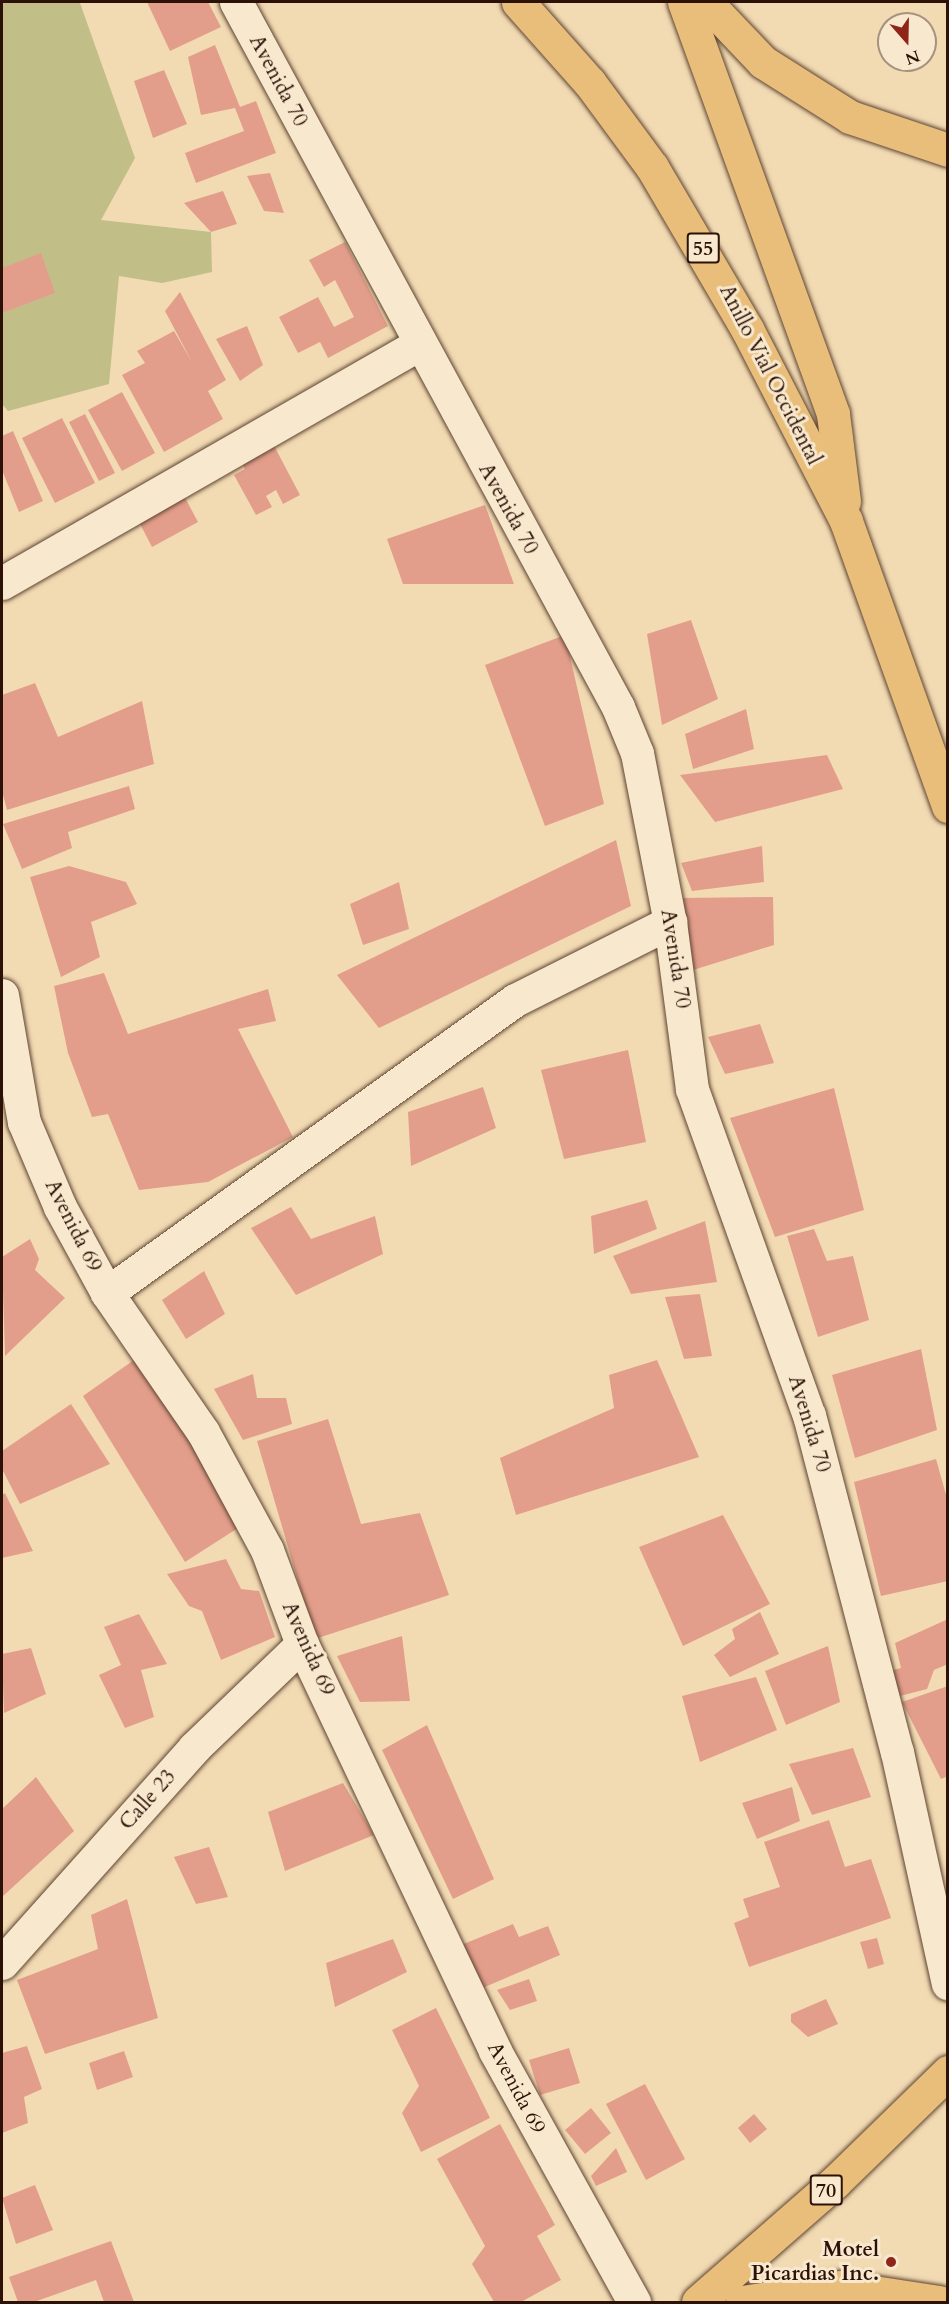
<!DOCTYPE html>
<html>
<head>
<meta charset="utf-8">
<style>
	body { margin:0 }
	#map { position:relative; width:949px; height:2304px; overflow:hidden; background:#f2dbb3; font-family:Cardo,serif }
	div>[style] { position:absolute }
	.green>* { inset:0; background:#c2be88 }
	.building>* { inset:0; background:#e39e8b }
	.roads { filter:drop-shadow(0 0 2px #5e4432) drop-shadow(0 0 2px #5e4432) }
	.minor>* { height:33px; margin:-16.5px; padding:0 16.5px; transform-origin:16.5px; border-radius:16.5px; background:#f7e8ce }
	.primary>* { height:33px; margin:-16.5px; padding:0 16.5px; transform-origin:16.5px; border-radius:16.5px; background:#e9be7a }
	.trunk>* { height:33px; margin:-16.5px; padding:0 16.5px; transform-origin:16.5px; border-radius:16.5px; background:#e9be7a }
	.dots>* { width:16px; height:16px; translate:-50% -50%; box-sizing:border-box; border:3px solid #f7e8ce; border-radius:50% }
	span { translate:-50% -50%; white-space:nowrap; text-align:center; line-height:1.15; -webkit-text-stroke:6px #f7e8ce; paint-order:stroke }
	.shield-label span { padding:2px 4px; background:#f7e8ce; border:2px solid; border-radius:4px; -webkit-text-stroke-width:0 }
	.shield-label { font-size:20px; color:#2c1107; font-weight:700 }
	.street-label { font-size:21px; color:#2c1107 }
	.poi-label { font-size:21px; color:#2c1107; font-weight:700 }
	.right { translate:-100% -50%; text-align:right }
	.frame { position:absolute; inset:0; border:3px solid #2c1107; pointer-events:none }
	.north { position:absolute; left:877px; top:12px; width:60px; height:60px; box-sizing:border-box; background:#f7e8ce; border:2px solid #a6927e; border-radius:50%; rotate:160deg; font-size:16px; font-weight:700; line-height:24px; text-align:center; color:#2c1107 }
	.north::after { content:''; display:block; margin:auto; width:21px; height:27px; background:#8f2418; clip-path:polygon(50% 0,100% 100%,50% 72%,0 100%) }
</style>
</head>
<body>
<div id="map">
	<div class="green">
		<div style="clip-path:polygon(2px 2px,80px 3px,135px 158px,101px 220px,211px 232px,212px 272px,162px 283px,119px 276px,109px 384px,8px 411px,2px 404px)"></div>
	</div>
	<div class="building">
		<div style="clip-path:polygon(147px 2px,208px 2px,221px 27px,170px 51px)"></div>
		<div style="clip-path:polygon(215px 45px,240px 107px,256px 101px,276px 153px,196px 183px,185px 153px,244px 131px,235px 108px,201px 115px,188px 57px)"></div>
		<div style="clip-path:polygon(164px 70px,187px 124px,153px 138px,134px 81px)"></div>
		<div style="clip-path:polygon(270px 173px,284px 213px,264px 211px,247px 176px)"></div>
		<div style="clip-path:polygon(223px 191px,237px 224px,211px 232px,184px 203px)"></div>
		<div style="clip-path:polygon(345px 242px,388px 326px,328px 358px,320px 342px,298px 353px,279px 317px,318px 297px,334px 327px,354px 317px,335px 280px,324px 287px,309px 260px)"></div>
		<div style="clip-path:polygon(41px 253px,55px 293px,2px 313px,2px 268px)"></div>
		<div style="clip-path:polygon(180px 292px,226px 380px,208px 391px,223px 419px,164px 452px,122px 375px,145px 363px,137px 351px,174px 331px,192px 362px,165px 311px)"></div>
		<div style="clip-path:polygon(247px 326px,263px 365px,240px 381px,216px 339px)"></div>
		<div style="clip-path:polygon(122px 392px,155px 453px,122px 471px,88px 410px)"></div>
		<div style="clip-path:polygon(85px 414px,115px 473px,99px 481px,69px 422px)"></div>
		<div style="clip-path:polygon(62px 418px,95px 483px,55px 503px,22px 438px)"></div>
		<div style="clip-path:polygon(13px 431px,43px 501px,19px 512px,2px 470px,2px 436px)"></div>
		<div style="clip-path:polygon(270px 438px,300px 495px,283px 504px,276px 490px,266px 496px,272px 507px,256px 515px,234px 475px,245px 469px,237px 455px)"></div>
		<div style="clip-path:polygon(183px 494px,198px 522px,152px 547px,138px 520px)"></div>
		<div style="clip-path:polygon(485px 505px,514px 584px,403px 584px,387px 539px)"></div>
		<div style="clip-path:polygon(691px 620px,718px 699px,662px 725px,647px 634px)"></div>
		<div style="clip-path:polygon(565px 635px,604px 804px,545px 826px,485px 665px)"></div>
		<div style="clip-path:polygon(35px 683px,58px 737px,142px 701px,154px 764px,7px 810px,2px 791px,2px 695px)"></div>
		<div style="clip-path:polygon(746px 709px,754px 749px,693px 769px,685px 734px)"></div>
		<div style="clip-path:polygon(827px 755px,843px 789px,715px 822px,680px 775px)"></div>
		<div style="clip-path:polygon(129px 786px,135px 809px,68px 832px,72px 848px,22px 869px,3px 824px)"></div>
		<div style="clip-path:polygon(616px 840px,631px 906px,379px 1028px,337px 975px)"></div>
		<div style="clip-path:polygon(762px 846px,764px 882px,692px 891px,681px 863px)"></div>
		<div style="clip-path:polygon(69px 866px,126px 882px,137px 904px,91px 922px,100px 957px,61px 977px,30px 877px)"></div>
		<div style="clip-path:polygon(399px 882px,409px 929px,363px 945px,350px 904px)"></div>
		<div style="clip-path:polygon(773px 897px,774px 945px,693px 970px,681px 898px)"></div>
		<div style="clip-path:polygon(104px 973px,128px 1034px,268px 989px,276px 1021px,238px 1029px,293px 1137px,208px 1182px,139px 1190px,108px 1114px,92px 1117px,68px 1053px,54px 986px)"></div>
		<div style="clip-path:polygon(760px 1024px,774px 1063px,725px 1074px,708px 1037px)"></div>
		<div style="clip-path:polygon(628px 1050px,646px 1142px,564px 1159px,541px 1070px)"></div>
		<div style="clip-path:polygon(483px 1087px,496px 1128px,411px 1166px,408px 1112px)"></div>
		<div style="clip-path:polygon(834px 1088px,864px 1210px,775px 1237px,730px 1118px)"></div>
		<div style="clip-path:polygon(647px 1200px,657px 1229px,594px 1254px,591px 1216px)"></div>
		<div style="clip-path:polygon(291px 1207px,311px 1239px,375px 1216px,383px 1254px,296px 1295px,251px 1228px)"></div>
		<div style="clip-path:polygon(705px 1221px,717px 1282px,631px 1294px,613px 1256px)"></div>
		<div style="clip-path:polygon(814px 1229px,827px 1261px,853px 1256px,869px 1320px,818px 1337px,787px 1236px)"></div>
		<div style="clip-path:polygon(30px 1239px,39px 1259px,35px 1270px,65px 1298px,5px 1356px,2px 1257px)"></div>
		<div style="clip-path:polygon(204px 1271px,225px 1314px,186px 1339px,162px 1300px)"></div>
		<div style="clip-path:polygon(700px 1294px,712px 1356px,684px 1359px,665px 1297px)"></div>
		<div style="clip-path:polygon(921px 1349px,937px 1430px,855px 1458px,832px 1375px)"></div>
		<div style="clip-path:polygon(141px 1355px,238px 1528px,185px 1562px,83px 1396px)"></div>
		<div style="clip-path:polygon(657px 1360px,699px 1457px,516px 1515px,500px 1458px,614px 1408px,609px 1375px)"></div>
		<div style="clip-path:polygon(253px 1374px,257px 1398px,286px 1398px,292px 1424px,243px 1440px,214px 1389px)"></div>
		<div style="clip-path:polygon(71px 1404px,110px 1464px,20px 1504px,2px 1469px,2px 1451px)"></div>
		<div style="clip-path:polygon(328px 1419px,361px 1524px,420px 1513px,449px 1595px,315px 1639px,257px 1441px)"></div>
		<div style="clip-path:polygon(936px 1459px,948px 1502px,948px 1581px,881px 1596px,854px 1482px)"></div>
		<div style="clip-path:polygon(5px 1493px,33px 1551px,2px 1558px,2px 1495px)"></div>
		<div style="clip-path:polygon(723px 1515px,770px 1604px,683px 1646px,639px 1547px)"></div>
		<div style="clip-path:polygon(226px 1559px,241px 1589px,259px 1591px,275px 1637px,221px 1660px,202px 1611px,189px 1606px,167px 1574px)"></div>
		<div style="clip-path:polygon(760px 1612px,779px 1654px,730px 1677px,714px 1655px,735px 1639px,732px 1629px)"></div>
		<div style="clip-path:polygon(139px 1614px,167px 1664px,141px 1670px,154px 1717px,125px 1728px,99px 1675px,121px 1665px,104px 1627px)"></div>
		<div style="clip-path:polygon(948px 1619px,948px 1664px,934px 1670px,927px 1689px,900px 1696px,890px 1671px,901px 1668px,895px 1643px)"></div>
		<div style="clip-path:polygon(402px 1636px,410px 1701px,360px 1702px,337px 1656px)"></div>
		<div style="clip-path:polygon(828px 1646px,840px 1702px,786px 1725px,765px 1671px)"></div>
		<div style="clip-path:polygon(31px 1648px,46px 1694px,4px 1713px,2px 1654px)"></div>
		<div style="clip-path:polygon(756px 1677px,777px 1730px,700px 1762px,682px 1696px)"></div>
		<div style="clip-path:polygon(948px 1686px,948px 1776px,941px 1779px,902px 1702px)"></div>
		<div style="clip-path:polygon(427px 1725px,494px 1879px,453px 1899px,382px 1750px)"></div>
		<div style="clip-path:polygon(853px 1748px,871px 1797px,812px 1815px,789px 1764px)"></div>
		<div style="clip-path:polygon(36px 1777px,74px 1831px,2px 1897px,2px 1809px)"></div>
		<div style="clip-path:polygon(343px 1783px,374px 1835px,285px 1871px,268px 1812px)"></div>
		<div style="clip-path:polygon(792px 1787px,800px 1821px,757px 1839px,742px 1803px)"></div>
		<div style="clip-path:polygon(829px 1820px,845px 1867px,871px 1859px,891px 1918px,749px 1967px,734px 1923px,749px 1917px,743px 1899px,780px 1887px,764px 1842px)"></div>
		<div style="clip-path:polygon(209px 1847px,228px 1897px,196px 1904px,174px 1857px)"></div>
		<div style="clip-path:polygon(127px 1899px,158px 2018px,45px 2054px,17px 1980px,98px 1949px,91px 1915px)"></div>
		<div style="clip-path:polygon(513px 1924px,519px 1937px,548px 1926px,560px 1955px,480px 1989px,461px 1945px)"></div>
		<div style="clip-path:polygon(877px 1938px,884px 1964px,868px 1969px,860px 1942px)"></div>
		<div style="clip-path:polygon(393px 1939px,407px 1972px,335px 2007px,326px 1963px)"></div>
		<div style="clip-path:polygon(529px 1979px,537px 2001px,510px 2010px,497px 1990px)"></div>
		<div style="clip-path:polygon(826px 1999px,838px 2024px,808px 2037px,791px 2022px,791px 2014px)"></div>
		<div style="clip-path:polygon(436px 2008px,490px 2118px,421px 2152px,402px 2113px,419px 2086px,392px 2030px)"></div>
		<div style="clip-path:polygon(27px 2046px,42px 2089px,24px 2097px,28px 2123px,2px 2133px,2px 2053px)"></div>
		<div style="clip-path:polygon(569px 2048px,580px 2083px,540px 2095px,529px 2060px)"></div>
		<div style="clip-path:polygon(124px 2051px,133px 2077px,97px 2090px,89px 2063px)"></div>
		<div style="clip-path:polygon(645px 2084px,685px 2159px,646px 2180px,606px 2104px)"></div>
		<div style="clip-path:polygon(591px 2108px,611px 2133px,585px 2154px,565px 2130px)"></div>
		<div style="clip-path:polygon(754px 2114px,767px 2129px,750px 2143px,738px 2128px)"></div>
		<div style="clip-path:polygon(500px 2124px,555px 2225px,537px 2236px,561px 2280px,521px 2302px,494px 2302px,472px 2264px,485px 2246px,437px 2159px)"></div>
		<div style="clip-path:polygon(616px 2148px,627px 2172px,596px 2186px,591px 2176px)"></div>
		<div style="clip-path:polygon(35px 2185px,53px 2230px,16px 2244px,2px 2198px)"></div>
		<div style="clip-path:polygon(111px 2241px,134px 2302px,104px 2302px,96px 2280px,34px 2302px,18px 2302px,9px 2277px)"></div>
	</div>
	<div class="roads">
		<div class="minor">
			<div style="left:236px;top:2px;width:802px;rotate:61.55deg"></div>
			<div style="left:618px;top:707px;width:50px;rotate:67.6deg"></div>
			<div style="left:637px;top:753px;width:172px;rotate:79deg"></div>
			<div style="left:670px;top:922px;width:168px;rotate:82.5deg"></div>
			<div style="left:692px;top:1089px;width:346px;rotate:70.3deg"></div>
			<div style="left:809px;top:1415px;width:348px;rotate:75.4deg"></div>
			<div style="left:897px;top:1752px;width:237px;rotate:77.6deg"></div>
			<div style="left:2px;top:583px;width:478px;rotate:-29.8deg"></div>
			<div style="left:2px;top:995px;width:129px;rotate:80.2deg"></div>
			<div style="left:24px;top:1122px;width:92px;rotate:67deg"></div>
			<div style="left:60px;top:1207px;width:98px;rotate:61.3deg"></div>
			<div style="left:107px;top:1293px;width:169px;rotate:55.4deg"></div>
			<div style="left:203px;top:1432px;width:134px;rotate:61.5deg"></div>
			<div style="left:267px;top:1550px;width:100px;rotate:69.6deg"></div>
			<div style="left:302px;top:1644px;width:450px;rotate:64.6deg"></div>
			<div style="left:495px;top:2051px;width:287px;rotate:61deg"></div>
			<div style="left:107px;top:1293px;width:502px;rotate:-35.68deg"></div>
			<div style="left:515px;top:1000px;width:174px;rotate:-26.7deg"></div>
			<div style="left:2px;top:1963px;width:288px;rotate:-48.2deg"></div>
			<div style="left:194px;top:1748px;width:150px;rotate:-43.9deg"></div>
		</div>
		<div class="primary">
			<div style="left:698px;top:2302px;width:182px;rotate:-41.2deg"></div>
			<div style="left:835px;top:2182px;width:158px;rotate:-44.2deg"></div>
		</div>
		<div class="trunk">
			<div style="left:518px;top:2px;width:108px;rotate:48.4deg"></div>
			<div style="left:590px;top:83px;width:104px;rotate:53.6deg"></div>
			<div style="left:652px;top:167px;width:188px;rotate:59.6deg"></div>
			<div style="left:747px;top:329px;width:216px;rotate:62.7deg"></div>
			<div style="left:846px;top:521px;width:303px;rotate:70.3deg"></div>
			<div style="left:684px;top:2px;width:438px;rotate:70.1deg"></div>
			<div style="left:833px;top:414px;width:88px;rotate:82.8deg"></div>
			<div style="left:706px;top:2px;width:83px;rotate:46.5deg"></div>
			<div style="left:763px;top:62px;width:103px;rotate:32.3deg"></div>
			<div style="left:850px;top:117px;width:103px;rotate:18.6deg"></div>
			<div style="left:742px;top:2302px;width:100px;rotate:-8.6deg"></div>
			<div style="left:841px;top:2287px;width:99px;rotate:8.7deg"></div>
		</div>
	</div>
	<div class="dots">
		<div style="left:891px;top:2262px;background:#8f2418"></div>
	</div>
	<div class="shield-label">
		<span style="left:703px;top:248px">55</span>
		<span style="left:826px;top:2190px">70</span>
	</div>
	<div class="street-label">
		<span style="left:278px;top:81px;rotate:62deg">Avenida 70</span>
		<span style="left:770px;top:375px;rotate:63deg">Anillo Vial Occidental</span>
		<span style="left:508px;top:509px;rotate:61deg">Avenida 70</span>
		<span style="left:675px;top:959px;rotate:81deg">Avenida 70</span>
		<span style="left:73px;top:1226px;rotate:63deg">Avenida 69</span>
		<span style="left:809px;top:1424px;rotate:73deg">Avenida 70</span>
		<span style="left:308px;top:1649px;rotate:66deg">Avenida 69</span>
		<span style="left:148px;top:1800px;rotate:-48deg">Calle 23</span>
		<span style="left:516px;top:2088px;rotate:62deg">Avenida 69</span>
	</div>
	<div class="poi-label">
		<span class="right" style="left:879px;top:2262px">Motel<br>Picardias Inc.</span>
	</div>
	<div class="frame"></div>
	<div class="north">N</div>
</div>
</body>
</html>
